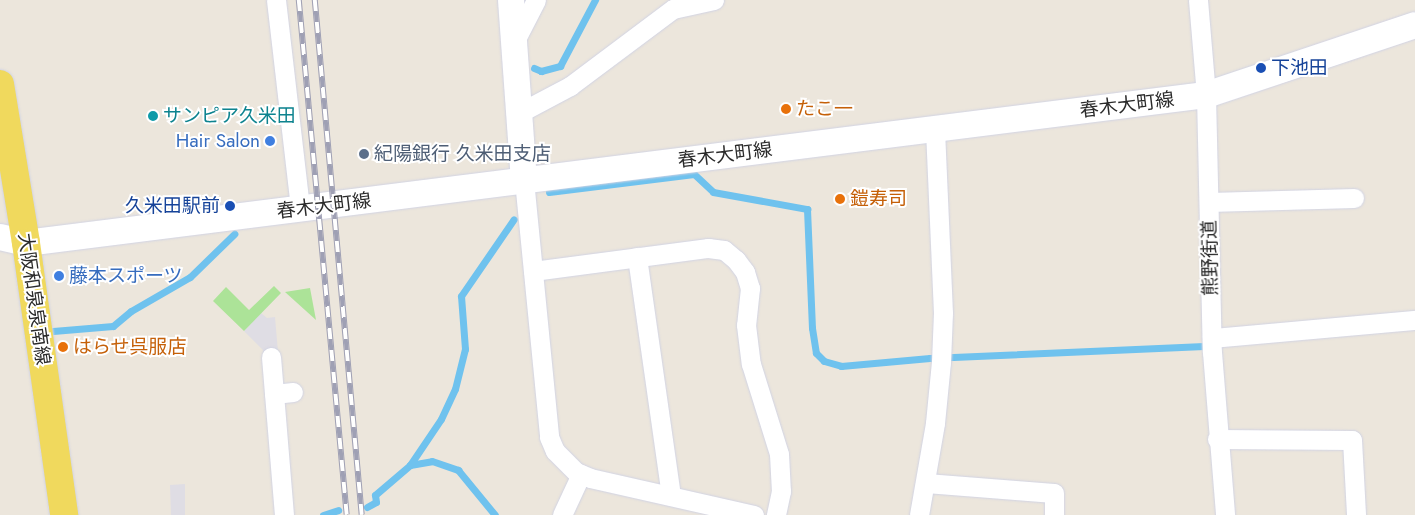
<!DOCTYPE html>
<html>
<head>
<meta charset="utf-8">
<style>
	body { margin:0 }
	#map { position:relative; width:1415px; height:515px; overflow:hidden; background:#ece6dc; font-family:Jost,"Noto Sans JP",sans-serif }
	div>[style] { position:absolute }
	.industrial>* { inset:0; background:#dfdde4 }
	.green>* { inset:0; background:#ace398 }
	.stream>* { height:7px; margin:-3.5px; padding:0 3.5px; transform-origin:3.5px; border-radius:3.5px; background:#6fc2ee }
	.roads { filter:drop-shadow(0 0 1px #d1d3e3) drop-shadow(0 0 1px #d1d3e3) }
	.street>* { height:19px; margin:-9.5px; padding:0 9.5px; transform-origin:9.5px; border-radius:9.5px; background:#fff }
	.secondary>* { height:26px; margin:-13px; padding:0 13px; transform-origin:13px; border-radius:13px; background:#fff }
	.primary>* { height:28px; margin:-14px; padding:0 14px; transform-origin:14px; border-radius:14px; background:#f0d95d }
	.rail>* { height:5.5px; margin-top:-2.75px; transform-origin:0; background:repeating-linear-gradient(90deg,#fff 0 11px,#9fa0b4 0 22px); box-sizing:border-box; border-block:1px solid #9fa0b4 }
	.dots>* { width:14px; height:14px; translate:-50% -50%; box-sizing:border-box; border:2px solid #fff; border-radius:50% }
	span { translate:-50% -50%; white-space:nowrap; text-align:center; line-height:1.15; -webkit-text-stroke:4px #fff; paint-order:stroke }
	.transit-label { font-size:19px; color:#164399 }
	.left { translate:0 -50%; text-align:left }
	.right { translate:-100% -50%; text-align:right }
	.street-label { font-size:19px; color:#2a2a2a }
	.food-label { font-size:19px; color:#c56008 }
	.culture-label { font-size:19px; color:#0d838f }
	.shop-label { font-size:19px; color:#366cbe }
	.service-label { font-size:19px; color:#4e5e75 }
</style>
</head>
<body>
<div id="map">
	<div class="industrial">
		<div style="clip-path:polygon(261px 313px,267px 318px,275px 317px,278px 352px,264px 354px,263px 350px,244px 331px)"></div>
		<div style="clip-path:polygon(185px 484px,185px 515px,171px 515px,170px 485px)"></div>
	</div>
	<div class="green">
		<div style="clip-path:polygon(274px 286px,281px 293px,244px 331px,213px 301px,226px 287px,249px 310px)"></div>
		<div style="clip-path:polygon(310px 288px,316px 320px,285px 292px)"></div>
	</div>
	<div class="stream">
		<div style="left:534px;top:68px;width:8px;rotate:23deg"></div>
		<div style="left:541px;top:71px;width:20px;rotate:-15deg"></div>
		<div style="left:560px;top:66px;width:75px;rotate:-62.1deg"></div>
		<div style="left:549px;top:192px;width:146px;rotate:-7.1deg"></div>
		<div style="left:694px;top:174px;width:26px;rotate:43deg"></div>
		<div style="left:713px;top:192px;width:96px;rotate:10.3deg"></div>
		<div style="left:807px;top:209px;width:119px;rotate:87.6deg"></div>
		<div style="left:812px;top:328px;width:25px;rotate:81deg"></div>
		<div style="left:816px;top:353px;width:11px;rotate:45deg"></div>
		<div style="left:824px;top:361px;width:18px;rotate:16deg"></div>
		<div style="left:841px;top:366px;width:89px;rotate:-5.1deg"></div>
		<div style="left:930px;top:358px;width:280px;rotate:-2.5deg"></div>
		<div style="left:53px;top:331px;width:60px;rotate:-4.8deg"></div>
		<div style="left:113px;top:326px;width:23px;rotate:-40deg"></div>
		<div style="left:131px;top:311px;width:68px;rotate:-30deg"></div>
		<div style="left:190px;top:277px;width:62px;rotate:-44.3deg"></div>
		<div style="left:410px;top:465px;width:22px;rotate:-10deg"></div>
		<div style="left:432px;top:461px;width:28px;rotate:19deg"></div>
		<div style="left:458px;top:470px;width:58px;rotate:50.6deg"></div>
		<div style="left:367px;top:507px;width:10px;rotate:-29deg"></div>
		<div style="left:376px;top:502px;width:7px;rotate:-98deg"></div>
		<div style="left:375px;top:495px;width:46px;rotate:-40.6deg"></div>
		<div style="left:410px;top:465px;width:55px;rotate:-56deg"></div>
		<div style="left:441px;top:419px;width:33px;rotate:-65deg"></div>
		<div style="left:455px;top:389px;width:41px;rotate:-76deg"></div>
		<div style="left:465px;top:349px;width:53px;rotate:-94.3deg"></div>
		<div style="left:461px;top:296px;width:93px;rotate:-55.5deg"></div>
		<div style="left:323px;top:515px;width:16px;rotate:-18deg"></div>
	</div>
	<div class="roads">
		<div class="street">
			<div style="left:276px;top:0;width:210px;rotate:83.4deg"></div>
			<div style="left:1198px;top:0;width:95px;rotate:85.2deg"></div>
			<div style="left:1206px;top:95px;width:257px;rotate:88.7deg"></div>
			<div style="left:1212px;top:352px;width:164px;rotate:85.4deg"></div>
			<div style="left:515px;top:41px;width:46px;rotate:-62.9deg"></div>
			<div style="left:519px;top:113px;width:58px;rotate:-27.9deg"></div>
			<div style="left:570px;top:86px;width:129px;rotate:-36.8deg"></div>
			<div style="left:673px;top:9px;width:42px;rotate:-12.4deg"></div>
			<div style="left:524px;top:180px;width:258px;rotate:84.4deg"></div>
			<div style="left:549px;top:437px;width:15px;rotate:67deg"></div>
			<div style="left:555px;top:451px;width:30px;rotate:45deg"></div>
			<div style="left:576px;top:472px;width:15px;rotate:23deg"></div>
			<div style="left:590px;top:478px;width:168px;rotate:12.7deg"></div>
			<div style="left:1209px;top:202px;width:145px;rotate:-1.6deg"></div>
			<div style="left:637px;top:257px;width:241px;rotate:81.9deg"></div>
			<div style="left:533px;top:271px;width:177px;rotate:-7.5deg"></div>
			<div style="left:708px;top:248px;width:16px;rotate:7deg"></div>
			<div style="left:724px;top:250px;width:16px;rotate:40deg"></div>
			<div style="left:736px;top:260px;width:15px;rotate:53deg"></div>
			<div style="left:745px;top:272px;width:17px;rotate:73deg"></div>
			<div style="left:750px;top:288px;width:37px;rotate:96deg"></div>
			<div style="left:746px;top:325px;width:39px;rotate:83deg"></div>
			<div style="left:751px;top:364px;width:94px;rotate:72.7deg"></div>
			<div style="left:779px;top:454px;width:37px;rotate:87deg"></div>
			<div style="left:781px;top:491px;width:25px;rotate:102deg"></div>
			<div style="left:1212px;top:338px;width:204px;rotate:-5.1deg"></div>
			<div style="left:271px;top:357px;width:159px;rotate:85.3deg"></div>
			<div style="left:274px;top:394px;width:19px;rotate:-6deg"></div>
			<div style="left:1217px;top:439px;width:135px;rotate:0.4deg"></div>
			<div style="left:1352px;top:440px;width:75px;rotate:86.9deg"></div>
			<div style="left:926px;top:483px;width:128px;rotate:4.5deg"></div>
			<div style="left:1054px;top:493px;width:22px;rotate:90deg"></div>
			<div style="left:562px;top:515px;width:45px;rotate:-65.1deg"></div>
			<div style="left:919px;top:515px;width:93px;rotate:-80.1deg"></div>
			<div style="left:935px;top:423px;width:61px;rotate:-84.4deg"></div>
			<div style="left:941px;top:362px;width:49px;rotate:-87.7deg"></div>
			<div style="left:943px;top:313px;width:184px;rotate:-92.5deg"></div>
		</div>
		<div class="secondary">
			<div style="left:511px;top:0;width:180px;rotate:85.9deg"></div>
			<div style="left:0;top:237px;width:27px;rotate:13deg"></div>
			<div style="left:26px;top:243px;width:1189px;rotate:-7.15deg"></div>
			<div style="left:1206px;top:95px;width:220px;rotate:-18.5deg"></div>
		</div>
		<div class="primary">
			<div style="left:0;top:84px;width:161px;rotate:80.7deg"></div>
			<div style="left:26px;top:243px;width:275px;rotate:82deg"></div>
		</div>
	</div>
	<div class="rail">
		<div style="left:299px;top:0;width:517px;rotate:84.68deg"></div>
		<div style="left:315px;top:0;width:517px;rotate:84.79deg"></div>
	</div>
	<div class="dots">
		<div style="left:1261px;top:68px;background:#1a4fb4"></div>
		<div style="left:786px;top:109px;background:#e8710a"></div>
		<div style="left:153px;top:116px;background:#0f9aa8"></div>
		<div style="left:270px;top:141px;background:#3f7fe0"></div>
		<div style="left:364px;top:154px;background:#5c6f8a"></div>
		<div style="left:840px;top:199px;background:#e8710a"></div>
		<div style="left:230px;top:206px;background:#1a4fb4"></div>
		<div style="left:59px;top:276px;background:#3f7fe0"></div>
		<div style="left:63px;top:347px;background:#e8710a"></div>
	</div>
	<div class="transit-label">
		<span class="left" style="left:1271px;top:68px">下池田</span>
		<span class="right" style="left:220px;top:206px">久米田駅前</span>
	</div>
	<div class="street-label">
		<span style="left:1127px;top:105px;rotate:-7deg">春木大町線</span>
		<span style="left:725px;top:155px;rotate:-7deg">春木大町線</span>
		<span style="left:324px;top:206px;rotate:-7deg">春木大町線</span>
		<span style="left:1210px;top:258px;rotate:-91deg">熊野街道</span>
		<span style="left:34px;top:299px;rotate:82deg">大阪和泉泉南線</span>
	</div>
	<div class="food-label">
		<span class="left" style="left:796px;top:109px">たこ一</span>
		<span class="left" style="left:850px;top:199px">鎧寿司</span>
		<span class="left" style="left:73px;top:347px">はらせ呉服店</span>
	</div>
	<div class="culture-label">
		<span class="left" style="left:163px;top:116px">サンピア久米田</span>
	</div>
	<div class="shop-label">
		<span class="right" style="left:260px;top:141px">Hair Salon</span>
		<span class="left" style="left:69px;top:276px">藤本スポーツ</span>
	</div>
	<div class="service-label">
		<span class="left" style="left:374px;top:154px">紀陽銀行 久米田支店</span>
	</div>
</div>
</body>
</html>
